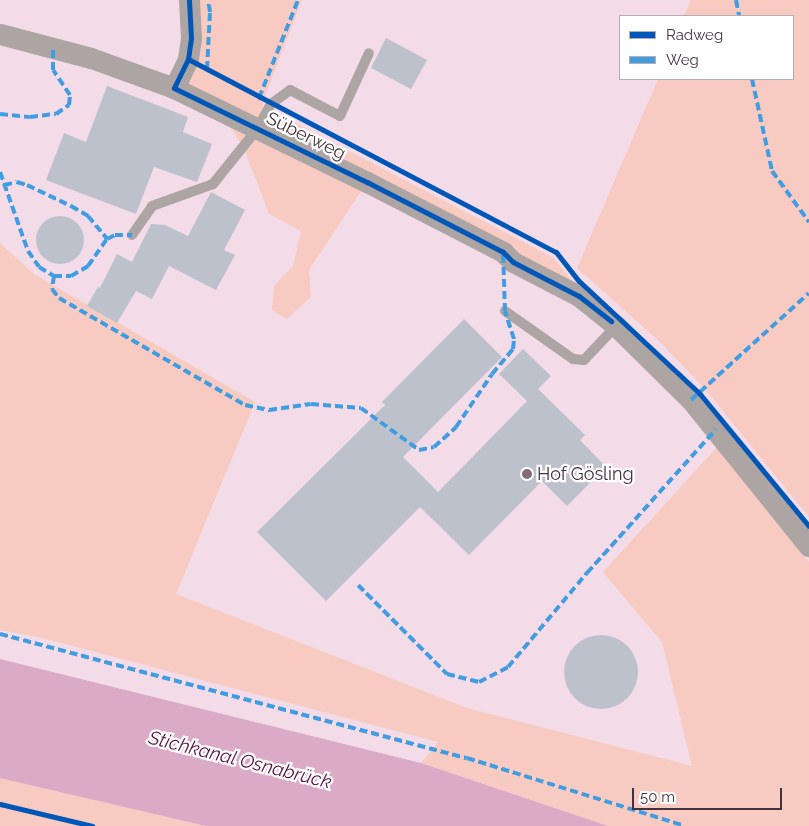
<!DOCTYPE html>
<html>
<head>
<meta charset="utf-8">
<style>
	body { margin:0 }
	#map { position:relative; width:809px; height:826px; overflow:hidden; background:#f3dbe8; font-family:Raleway,sans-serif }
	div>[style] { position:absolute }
	.green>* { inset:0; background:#f8cbc2 }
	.water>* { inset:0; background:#dbaac6 }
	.building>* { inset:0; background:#bdc1cc }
	.round { border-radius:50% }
	.lane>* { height:10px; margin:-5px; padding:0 5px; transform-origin:5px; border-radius:5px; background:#ada4a4 }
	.street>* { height:21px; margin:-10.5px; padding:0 10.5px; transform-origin:10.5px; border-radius:10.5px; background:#ada4a4 }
	.quiet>* { height:4px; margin-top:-2px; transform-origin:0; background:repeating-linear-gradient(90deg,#409de2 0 8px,transparent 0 12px) }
	.cycleway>* { height:5px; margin:-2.5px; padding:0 2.5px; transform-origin:2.5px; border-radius:2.5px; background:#0057b8 }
	.dots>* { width:14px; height:14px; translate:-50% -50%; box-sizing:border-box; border:2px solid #fff; border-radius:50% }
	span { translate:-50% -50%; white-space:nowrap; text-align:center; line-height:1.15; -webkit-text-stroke:4.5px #fff; paint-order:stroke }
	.street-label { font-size:18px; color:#45313c }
	.poi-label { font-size:18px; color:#45313c }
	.left { translate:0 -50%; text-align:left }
	.water-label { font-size:19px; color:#5a1342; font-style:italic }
	.legend { position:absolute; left:619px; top:15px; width:175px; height:65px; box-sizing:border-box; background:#fff; border:1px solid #b5adb1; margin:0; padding:6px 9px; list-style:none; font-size:15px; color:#45313c }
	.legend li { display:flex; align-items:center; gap:10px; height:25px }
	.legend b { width:25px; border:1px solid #b5adb1 }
	.scale { position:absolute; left:632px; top:788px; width:150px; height:22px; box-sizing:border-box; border:2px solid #45313c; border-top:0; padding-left:6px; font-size:15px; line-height:18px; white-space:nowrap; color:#45313c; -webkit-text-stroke:4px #fff; paint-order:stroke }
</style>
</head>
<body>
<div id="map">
	<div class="green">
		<div style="clip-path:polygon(189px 0,302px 0,264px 99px,258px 128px,367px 182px,309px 270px,311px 297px,287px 319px,272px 310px,274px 286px,293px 266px,301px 231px,269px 214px,244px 149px,220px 110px,174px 88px)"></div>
		<div style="clip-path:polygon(691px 0,809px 0,809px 517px,705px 389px,659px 341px,577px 268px,658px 79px,793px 79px,793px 16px,684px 16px)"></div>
		<div style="clip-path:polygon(276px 113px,554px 258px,573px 282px,270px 124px)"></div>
		<div style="clip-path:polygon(0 243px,34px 274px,255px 402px,176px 594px,467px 708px,692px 766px,662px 642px,603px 572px,718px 446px,809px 562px,809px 826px,608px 826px,421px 763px,438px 742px,42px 638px,0 630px)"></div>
		<div style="clip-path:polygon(0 778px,33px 785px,206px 826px,0 826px)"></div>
	</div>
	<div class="water">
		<div style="clip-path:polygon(0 659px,421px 763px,608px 826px,206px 826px,0 778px)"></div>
	</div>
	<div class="building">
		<div style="clip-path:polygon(386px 38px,427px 60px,411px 89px,371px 68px)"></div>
		<div style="clip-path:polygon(107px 86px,188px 117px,183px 132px,212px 144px,197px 182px,154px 167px,136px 214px,46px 180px,64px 133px,86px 142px)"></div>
		<div style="clip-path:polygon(211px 192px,245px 210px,224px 250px,235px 255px,216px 290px,169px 266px,152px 299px,136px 291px,117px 323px,87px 306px,98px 287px,100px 288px,117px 254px,132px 262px,151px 224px,165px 225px,188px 236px)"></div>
		<div class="round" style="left:36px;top:216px;width:48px;height:48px"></div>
		<div style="clip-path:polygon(464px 319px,502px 357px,403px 457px,438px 492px,527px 401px,499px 374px,523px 349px,551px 376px,538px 389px,585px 435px,580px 440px,606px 467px,567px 506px,542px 481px,469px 555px,420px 507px,326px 601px,257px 532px,385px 405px,382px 402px)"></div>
		<div class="round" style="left:564px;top:635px;width:74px;height:74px"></div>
	</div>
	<div class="lane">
		<div style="left:132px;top:235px;width:35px;rotate:-55deg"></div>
		<div style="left:152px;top:206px;width:65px;rotate:-19.8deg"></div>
		<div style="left:213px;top:184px;width:72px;rotate:-51.2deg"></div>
		<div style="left:258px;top:128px;width:27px;rotate:-62deg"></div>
		<div style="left:271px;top:104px;width:24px;rotate:-36deg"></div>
		<div style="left:290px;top:90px;width:56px;rotate:27.5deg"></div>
		<div style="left:340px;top:116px;width:69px;rotate:-65.3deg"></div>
		<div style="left:505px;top:311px;width:83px;rotate:35.2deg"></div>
		<div style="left:573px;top:359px;width:11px;rotate:5deg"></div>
		<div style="left:584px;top:360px;width:47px;rotate:-46.7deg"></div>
	</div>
	<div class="street">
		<div style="left:0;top:34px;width:94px;rotate:14.8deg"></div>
		<div style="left:91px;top:58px;width:88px;rotate:19.9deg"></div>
		<div style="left:174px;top:88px;width:215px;rotate:26deg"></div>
		<div style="left:367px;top:182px;width:153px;rotate:27.2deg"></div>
		<div style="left:503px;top:252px;width:14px;rotate:45deg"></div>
		<div style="left:513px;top:262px;width:74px;rotate:27.3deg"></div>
		<div style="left:579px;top:296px;width:48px;rotate:39deg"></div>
		<div style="left:616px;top:326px;width:105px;rotate:44.6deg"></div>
		<div style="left:691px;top:400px;width:188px;rotate:51.1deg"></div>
		<div style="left:174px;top:88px;width:32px;rotate:-64deg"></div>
		<div style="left:188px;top:59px;width:21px;rotate:-82deg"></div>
		<div style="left:191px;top:38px;width:38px;rotate:-93deg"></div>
	</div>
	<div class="quiet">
		<div style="left:736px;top:0;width:16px;rotate:79deg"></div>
		<div style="left:207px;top:69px;width:57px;rotate:-87deg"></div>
		<div style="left:210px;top:12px;width:12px;rotate:-99deg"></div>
		<div style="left:752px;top:79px;width:94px;rotate:77.7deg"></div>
		<div style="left:772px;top:171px;width:63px;rotate:54deg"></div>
		<div style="left:261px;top:99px;width:2px;rotate:-153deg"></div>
		<div style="left:259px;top:98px;width:105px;rotate:-68.3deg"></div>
		<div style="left:0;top:114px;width:30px;rotate:6deg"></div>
		<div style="left:30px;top:117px;width:26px;rotate:-7deg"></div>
		<div style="left:56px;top:114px;width:16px;rotate:-35deg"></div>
		<div style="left:69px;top:105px;width:10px;rotate:-84deg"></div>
		<div style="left:70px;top:95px;width:30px;rotate:-124deg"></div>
		<div style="left:53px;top:70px;width:22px;rotate:-90deg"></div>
		<div style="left:0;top:172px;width:84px;rotate:70.5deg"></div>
		<div style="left:28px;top:251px;width:19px;rotate:55deg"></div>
		<div style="left:39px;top:267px;width:17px;rotate:31deg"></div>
		<div style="left:54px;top:276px;width:17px"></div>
		<div style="left:71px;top:276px;width:20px;rotate:-30deg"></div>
		<div style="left:88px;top:266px;width:33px;rotate:-55deg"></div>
		<div style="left:107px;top:239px;width:9px;rotate:-27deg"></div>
		<div style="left:115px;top:235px;width:17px"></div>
		<div style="left:4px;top:185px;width:13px;rotate:-13deg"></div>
		<div style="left:17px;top:182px;width:10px;rotate:17deg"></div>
		<div style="left:27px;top:185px;width:49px;rotate:25.5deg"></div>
		<div style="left:71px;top:206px;width:20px;rotate:30deg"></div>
		<div style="left:88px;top:216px;width:30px;rotate:50deg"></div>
		<div style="left:54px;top:276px;width:13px;rotate:99deg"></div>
		<div style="left:52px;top:289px;width:11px;rotate:52deg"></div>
		<div style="left:59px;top:298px;width:215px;rotate:29.9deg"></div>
		<div style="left:245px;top:405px;width:25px;rotate:12deg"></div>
		<div style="left:269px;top:410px;width:42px;rotate:-8.1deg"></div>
		<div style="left:311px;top:404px;width:50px;rotate:4.6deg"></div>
		<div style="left:361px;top:408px;width:72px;rotate:35.9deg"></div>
		<div style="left:419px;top:450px;width:15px;rotate:-11deg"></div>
		<div style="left:434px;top:447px;width:30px;rotate:-42deg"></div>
		<div style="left:456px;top:427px;width:64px;rotate:-55.8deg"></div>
		<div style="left:492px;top:374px;width:33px;rotate:-50deg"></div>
		<div style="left:513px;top:349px;width:10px;rotate:-84deg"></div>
		<div style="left:514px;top:339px;width:29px;rotate:-108deg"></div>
		<div style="left:505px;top:311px;width:59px;rotate:-91.9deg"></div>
		<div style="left:691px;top:400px;width:159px;rotate:-42.2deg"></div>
		<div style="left:358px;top:585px;width:126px;rotate:45deg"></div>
		<div style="left:447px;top:674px;width:33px;rotate:14deg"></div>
		<div style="left:479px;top:682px;width:33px;rotate:-27deg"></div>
		<div style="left:508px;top:667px;width:123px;rotate:-50deg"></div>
		<div style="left:587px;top:573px;width:193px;rotate:-48.1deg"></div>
		<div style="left:0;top:634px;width:483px;rotate:14.9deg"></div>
		<div style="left:467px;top:758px;width:228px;rotate:17.3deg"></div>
	</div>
	<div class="cycleway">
		<div style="left:189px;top:0;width:38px;rotate:87deg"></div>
		<div style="left:191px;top:38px;width:21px;rotate:98deg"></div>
		<div style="left:188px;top:59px;width:32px;rotate:116deg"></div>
		<div style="left:174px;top:88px;width:215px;rotate:26deg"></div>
		<div style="left:367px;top:182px;width:153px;rotate:27.2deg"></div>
		<div style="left:503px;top:252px;width:14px;rotate:45deg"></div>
		<div style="left:513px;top:262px;width:74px;rotate:27.3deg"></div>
		<div style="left:579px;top:296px;width:41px;rotate:38deg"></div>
		<div style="left:188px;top:59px;width:416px;rotate:27.7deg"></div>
		<div style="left:556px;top:252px;width:37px;rotate:52deg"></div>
		<div style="left:579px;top:281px;width:166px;rotate:43deg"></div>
		<div style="left:700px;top:394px;width:171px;rotate:50.5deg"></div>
		<div style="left:0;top:804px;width:95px;rotate:13.4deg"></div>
	</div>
	<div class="dots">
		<div style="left:527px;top:474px;background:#826c78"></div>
	</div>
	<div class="street-label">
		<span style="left:306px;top:136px;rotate:26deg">Süberweg</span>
	</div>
	<div class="poi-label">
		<span class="left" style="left:537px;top:474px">Hof Gösling</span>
	</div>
	<div class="water-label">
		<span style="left:240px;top:760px;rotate:14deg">Stichkanal Osnabrück</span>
	</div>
	<ul class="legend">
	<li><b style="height:6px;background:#0057b8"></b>Radweg</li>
	<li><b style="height:6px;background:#409de2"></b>Weg</li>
	</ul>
	<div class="scale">50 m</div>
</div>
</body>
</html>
